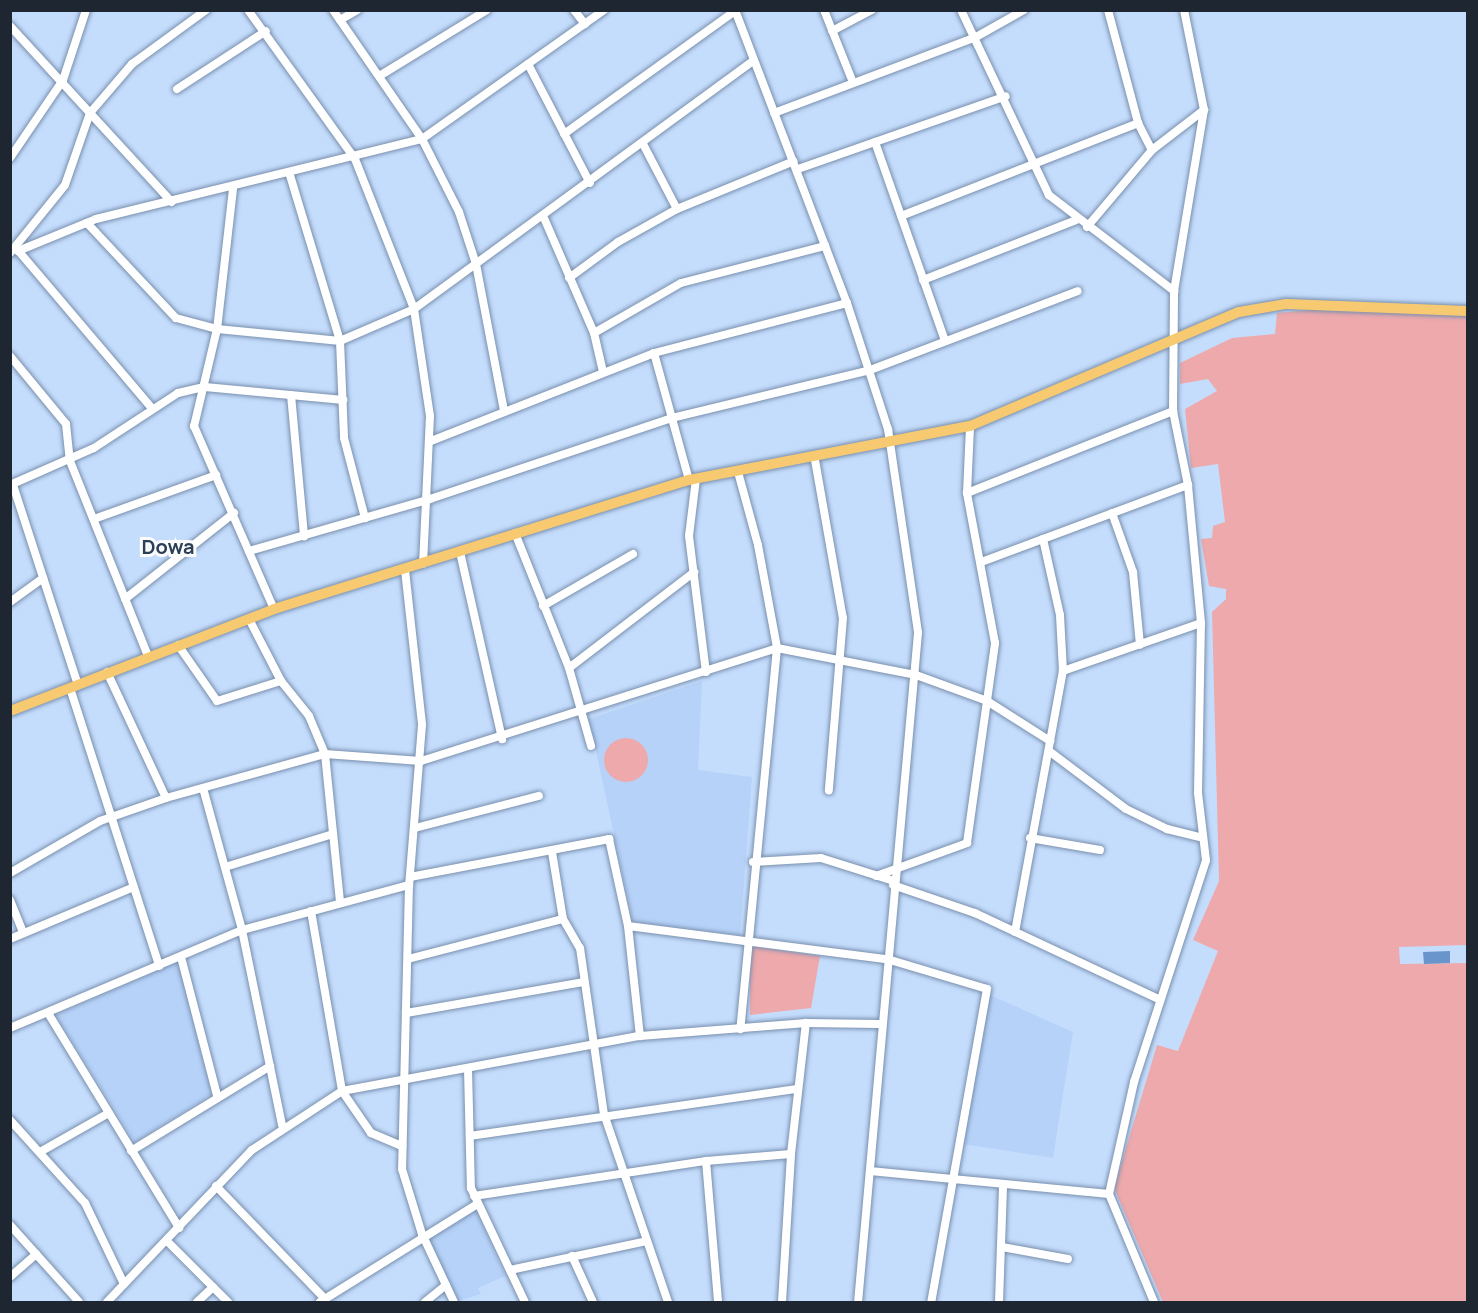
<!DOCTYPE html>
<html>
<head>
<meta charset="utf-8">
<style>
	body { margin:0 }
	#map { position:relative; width:1478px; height:1313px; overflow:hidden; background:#c5ddfd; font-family:Manrope,sans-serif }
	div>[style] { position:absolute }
	.built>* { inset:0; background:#b6d2f9 }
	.green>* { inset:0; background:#eea9ac }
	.round { border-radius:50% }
	.water>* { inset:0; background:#6a94cc }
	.roads { filter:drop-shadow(0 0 2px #798fad) drop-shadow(0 0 2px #798fad) }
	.minor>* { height:8px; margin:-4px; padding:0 4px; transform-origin:4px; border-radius:4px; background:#fff }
	.major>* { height:10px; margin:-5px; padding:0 5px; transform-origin:5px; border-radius:5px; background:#f7ca71 }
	span { translate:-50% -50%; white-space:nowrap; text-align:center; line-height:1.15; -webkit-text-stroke:6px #fcfcfc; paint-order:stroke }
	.neighbourhood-label { font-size:20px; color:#2c3f59; font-weight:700 }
	.frame { position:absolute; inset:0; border:12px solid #1e2632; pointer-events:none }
</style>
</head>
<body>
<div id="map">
	<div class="built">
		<div style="clip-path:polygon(702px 681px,698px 770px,752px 777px,740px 935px,633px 922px,589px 719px)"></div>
		<div style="clip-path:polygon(178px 962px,212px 1094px,135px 1142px,56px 1015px)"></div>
		<div style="clip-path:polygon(990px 995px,1073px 1032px,1053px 1158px,963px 1144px)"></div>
		<div style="clip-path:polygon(475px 1208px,505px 1276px,478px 1288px,481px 1294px,455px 1302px,426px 1236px)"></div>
	</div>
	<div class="green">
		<div style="clip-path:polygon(1333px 308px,1467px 316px,1467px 945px,1399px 947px,1400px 964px,1467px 963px,1467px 1302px,1163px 1302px,1114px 1188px,1157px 1045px,1178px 1051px,1218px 951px,1193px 940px,1219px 881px,1212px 612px,1226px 599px,1226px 589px,1209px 586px,1201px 539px,1212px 538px,1213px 526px,1225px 522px,1218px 464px,1191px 468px,1185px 409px,1217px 391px,1208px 379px,1180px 384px,1180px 363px,1232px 338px,1275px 334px,1277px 313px)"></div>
		<div class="round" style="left:604px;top:738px;width:44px;height:44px"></div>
		<div style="clip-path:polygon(750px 946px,820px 956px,811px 1008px,750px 1015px)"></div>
	</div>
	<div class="water">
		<div style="clip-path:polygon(1450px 951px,1450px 963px,1424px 964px,1423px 952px)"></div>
	</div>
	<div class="roads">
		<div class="minor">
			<div style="left:248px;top:10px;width:183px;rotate:54.3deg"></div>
			<div style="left:355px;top:159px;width:161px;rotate:68.5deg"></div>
			<div style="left:414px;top:309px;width:108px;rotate:81.5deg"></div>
			<div style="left:430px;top:416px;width:148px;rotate:92.7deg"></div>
			<div style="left:333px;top:10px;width:157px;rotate:55.4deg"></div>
			<div style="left:422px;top:139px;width:82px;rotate:63.1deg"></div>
			<div style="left:459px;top:212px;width:55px;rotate:71.9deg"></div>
			<div style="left:476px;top:264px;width:150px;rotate:79.2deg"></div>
			<div style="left:574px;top:10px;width:18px;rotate:52deg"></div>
			<div style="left:735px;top:10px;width:314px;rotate:69.1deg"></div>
			<div style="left:847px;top:303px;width:133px;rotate:72deg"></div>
			<div style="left:888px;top:429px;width:206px;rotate:81.6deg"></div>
			<div style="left:918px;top:633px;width:672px;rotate:95.12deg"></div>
			<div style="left:824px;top:10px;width:75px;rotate:68.2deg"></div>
			<div style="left:961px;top:10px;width:205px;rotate:64.6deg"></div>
			<div style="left:1049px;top:195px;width:158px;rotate:37.5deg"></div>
			<div style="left:1108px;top:10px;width:117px;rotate:75.1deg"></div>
			<div style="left:1138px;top:123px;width:30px;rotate:63deg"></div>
			<div style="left:340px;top:20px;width:20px;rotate:-30deg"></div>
			<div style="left:10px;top:26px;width:239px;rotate:47.4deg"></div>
			<div style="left:832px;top:31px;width:45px;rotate:-27.7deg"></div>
			<div style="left:528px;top:64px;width:134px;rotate:62.5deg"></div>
			<div style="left:381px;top:75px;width:124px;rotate:-31.5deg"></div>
			<div style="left:177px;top:89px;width:106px;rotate:-33.1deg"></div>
			<div style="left:774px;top:113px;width:216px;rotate:-20.6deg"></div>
			<div style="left:976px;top:37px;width:55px;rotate:-29.4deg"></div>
			<div style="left:564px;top:134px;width:211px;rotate:-35.7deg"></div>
			<div style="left:875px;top:142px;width:211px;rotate:70.6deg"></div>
			<div style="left:643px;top:144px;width:73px;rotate:62.4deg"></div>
			<div style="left:10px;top:158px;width:94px;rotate:-55.8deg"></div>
			<div style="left:63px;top:80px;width:74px;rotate:-71.8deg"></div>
			<div style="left:798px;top:169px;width:220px;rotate:-19.3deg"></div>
			<div style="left:289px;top:172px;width:177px;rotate:73.2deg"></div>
			<div style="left:340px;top:341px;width:97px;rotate:87.6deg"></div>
			<div style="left:344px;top:438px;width:83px;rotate:75.3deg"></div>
			<div style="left:233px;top:189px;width:141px;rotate:96.5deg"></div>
			<div style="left:217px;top:329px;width:100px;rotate:103.3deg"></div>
			<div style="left:194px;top:426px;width:200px;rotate:66.4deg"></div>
			<div style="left:901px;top:216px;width:255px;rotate:-21.4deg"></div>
			<div style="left:544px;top:218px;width:125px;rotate:66.5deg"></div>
			<div style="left:594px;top:333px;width:40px;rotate:77deg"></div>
			<div style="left:87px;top:223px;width:130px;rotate:46.9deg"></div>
			<div style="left:176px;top:318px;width:42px;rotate:15deg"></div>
			<div style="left:217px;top:329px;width:124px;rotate:5.6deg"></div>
			<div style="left:340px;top:341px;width:81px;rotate:-23.4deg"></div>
			<div style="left:414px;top:309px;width:420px;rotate:-36.2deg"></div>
			<div style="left:1087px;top:227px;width:101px;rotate:-49.8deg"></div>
			<div style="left:1152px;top:150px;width:66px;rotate:-37.6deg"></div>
			<div style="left:16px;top:248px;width:209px;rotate:49.7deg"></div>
			<div style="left:18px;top:251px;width:84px;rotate:-22.3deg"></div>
			<div style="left:96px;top:219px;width:336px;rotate:-13.8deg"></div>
			<div style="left:422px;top:139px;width:223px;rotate:-35.3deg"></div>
			<div style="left:10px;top:253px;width:87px;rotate:-51deg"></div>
			<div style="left:65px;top:185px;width:76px;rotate:-70.9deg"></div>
			<div style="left:90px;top:113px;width:65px;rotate:-49.4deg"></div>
			<div style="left:132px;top:64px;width:92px;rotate:-36.1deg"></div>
			<div style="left:569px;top:278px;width:61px;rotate:-36.3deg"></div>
			<div style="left:618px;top:242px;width:68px;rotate:-29.2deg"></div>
			<div style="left:677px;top:209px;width:126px;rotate:-22.3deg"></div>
			<div style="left:923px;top:280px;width:164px;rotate:-21.4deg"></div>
			<div style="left:594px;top:333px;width:100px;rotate:-29.9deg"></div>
			<div style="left:681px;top:283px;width:149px;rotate:-14.4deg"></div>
			<div style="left:654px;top:353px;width:132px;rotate:74.6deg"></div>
			<div style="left:10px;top:356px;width:88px;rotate:50.5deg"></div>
			<div style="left:66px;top:424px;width:37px;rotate:84deg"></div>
			<div style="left:70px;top:461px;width:210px;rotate:68.2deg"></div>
			<div style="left:291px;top:395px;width:142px;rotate:84.7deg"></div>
			<div style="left:431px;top:441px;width:240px;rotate:-21.5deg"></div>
			<div style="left:654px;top:353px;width:199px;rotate:-14.5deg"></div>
			<div style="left:815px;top:460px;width:160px;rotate:80deg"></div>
			<div style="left:843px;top:618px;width:173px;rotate:94.7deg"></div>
			<div style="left:738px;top:472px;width:76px;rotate:74.7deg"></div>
			<div style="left:758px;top:545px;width:105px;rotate:79.5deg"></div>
			<div style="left:777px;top:648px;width:383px;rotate:95.5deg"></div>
			<div style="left:696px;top:479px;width:57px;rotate:97deg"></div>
			<div style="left:689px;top:536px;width:137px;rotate:82.9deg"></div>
			<div style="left:10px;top:485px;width:92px;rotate:-23.8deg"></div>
			<div style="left:94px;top:448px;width:100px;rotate:-33.2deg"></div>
			<div style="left:178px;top:393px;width:28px;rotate:-13deg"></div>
			<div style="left:205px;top:387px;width:139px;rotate:5.4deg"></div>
			<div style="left:13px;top:485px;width:210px;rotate:72deg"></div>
			<div style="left:967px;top:493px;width:222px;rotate:-21.7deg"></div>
			<div style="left:1112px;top:513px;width:63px;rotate:70.4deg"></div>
			<div style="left:1133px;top:572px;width:73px;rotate:84.5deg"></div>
			<div style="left:94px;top:519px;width:130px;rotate:-19.8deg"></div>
			<div style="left:515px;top:533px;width:145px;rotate:68.2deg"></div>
			<div style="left:569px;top:668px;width:81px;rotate:74.2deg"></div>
			<div style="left:249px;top:551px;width:188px;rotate:-16deg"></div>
			<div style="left:430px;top:499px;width:255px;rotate:-18.5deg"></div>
			<div style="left:672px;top:418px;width:204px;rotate:-13.6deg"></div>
			<div style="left:870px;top:370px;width:222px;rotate:-20.8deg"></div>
			<div style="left:460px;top:552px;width:192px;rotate:77.3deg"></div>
			<div style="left:981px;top:562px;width:221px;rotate:-20.4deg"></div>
			<div style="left:405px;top:570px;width:156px;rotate:83.7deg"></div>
			<div style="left:422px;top:725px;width:161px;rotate:94.6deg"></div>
			<div style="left:409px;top:885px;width:284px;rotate:91.4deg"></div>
			<div style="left:402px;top:1169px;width:68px;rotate:72.9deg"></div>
			<div style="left:422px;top:1234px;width:75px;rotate:64.8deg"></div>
			<div style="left:125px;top:599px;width:139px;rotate:-38.3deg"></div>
			<div style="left:10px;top:602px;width:41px;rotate:-36deg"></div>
			<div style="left:543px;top:606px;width:104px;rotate:-30deg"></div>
			<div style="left:249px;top:619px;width:70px;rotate:62.7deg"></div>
			<div style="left:281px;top:681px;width:45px;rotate:51.3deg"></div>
			<div style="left:309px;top:716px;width:41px;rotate:67.2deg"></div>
			<div style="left:325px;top:754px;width:148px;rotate:84.2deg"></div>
			<div style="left:178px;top:645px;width:68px;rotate:55.1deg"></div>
			<div style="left:217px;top:701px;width:67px;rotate:-17.4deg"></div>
			<div style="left:569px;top:668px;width:158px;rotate:-37.5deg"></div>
			<div style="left:1063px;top:671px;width:146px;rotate:-19.2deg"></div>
			<div style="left:107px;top:672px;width:139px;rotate:64.9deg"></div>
			<div style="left:70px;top:688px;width:292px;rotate:72.2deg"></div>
			<div style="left:1049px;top:751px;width:96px;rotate:37deg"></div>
			<div style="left:1126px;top:809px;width:46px;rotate:26deg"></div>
			<div style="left:1167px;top:829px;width:37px;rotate:14deg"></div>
			<div style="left:203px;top:788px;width:147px;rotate:74.6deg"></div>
			<div style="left:242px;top:930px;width:199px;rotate:78.4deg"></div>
			<div style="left:415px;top:828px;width:128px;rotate:-14.5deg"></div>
			<div style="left:1030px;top:838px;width:71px;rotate:9.7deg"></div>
			<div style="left:552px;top:852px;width:68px;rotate:80.7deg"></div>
			<div style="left:563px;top:919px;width:34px;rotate:60deg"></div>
			<div style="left:580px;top:948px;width:168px;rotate:81.8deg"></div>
			<div style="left:604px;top:1114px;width:199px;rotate:71.2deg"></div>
			<div style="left:753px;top:862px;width:68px;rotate:-3.4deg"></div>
			<div style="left:821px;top:858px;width:77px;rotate:17.5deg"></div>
			<div style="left:225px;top:867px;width:113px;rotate:-17deg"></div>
			<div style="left:10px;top:873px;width:104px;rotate:-30deg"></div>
			<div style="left:100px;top:821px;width:70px;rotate:-19.2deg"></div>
			<div style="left:166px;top:798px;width:165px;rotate:-15.5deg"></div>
			<div style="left:325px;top:754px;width:96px;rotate:4.2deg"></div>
			<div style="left:421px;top:761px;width:374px;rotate:-17.6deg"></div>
			<div style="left:777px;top:648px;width:142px;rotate:11deg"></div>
			<div style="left:916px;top:675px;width:76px;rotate:20.1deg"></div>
			<div style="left:987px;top:701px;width:75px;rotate:32.4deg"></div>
			<div style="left:876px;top:876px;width:97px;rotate:-19.9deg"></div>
			<div style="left:967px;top:843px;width:202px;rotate:-82deg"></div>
			<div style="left:995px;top:643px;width:153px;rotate:-100.6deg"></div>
			<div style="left:967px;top:493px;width:67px;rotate:-87.4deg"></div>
			<div style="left:410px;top:877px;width:203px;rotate:-10.8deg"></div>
			<div style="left:609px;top:839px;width:89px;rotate:77.7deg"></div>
			<div style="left:628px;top:926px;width:111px;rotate:83.8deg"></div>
			<div style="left:893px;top:885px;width:87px;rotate:18.9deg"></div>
			<div style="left:975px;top:913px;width:203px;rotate:25.1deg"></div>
			<div style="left:10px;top:900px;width:35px;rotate:68deg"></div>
			<div style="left:311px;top:911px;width:183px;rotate:80.2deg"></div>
			<div style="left:342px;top:1091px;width:51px;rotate:55.4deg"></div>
			<div style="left:371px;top:1133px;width:34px;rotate:23deg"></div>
			<div style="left:628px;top:926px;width:261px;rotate:7.3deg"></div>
			<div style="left:887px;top:959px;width:104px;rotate:16.7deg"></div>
			<div style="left:987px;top:989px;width:318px;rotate:100.1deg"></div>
			<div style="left:1015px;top:932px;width:265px;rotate:-79.6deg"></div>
			<div style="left:1063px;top:671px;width:56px;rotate:-93.1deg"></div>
			<div style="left:1060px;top:615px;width:78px;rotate:-102.6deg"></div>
			<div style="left:10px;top:939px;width:134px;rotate:-22.8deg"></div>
			<div style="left:181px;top:957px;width:143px;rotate:75.4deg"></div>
			<div style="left:408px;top:959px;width:160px;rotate:-14.5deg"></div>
			<div style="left:48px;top:1013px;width:252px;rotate:58.6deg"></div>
			<div style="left:406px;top:1013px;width:180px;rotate:-9.9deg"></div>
			<div style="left:10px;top:1028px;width:252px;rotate:-22.9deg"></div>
			<div style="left:242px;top:930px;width:173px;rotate:-15.1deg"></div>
			<div style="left:468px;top:1069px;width:119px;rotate:88.6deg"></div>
			<div style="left:471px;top:1188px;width:126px;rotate:64.7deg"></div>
			<div style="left:10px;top:1120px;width:112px;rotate:47.9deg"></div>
			<div style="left:85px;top:1203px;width:90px;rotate:64.3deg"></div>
			<div style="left:470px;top:1136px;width:330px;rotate:-8.2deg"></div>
			<div style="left:131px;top:1151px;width:163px;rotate:-31.4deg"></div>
			<div style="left:40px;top:1152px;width:79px;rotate:-29.5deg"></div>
			<div style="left:706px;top:1161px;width:142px;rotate:85.1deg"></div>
			<div style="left:870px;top:1171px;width:240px;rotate:5.5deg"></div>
			<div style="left:216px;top:1186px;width:156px;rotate:46deg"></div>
			<div style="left:474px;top:1196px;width:235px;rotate:-8.6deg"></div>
			<div style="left:706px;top:1161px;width:85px;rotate:-4.7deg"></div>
			<div style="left:10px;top:1225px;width:103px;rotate:48.1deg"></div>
			<div style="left:168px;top:1242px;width:85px;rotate:45deg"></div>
			<div style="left:1002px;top:1247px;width:67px;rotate:10.3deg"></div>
			<div style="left:572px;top:1256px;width:51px;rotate:65.5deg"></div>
			<div style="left:510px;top:1270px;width:136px;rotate:-11.9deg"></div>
			<div style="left:10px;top:1277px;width:35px;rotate:-41deg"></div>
			<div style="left:107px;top:1302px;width:210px;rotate:-46.4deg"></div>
			<div style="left:252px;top:1150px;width:108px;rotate:-33.2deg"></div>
			<div style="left:342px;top:1091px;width:303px;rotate:-10.5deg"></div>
			<div style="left:640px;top:1036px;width:167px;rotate:-4.5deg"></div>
			<div style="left:806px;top:1023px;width:73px;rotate:0.8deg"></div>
			<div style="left:197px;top:1302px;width:22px;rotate:-43deg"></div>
			<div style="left:320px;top:1302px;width:184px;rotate:-31.9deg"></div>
			<div style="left:425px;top:1302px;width:27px;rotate:-39deg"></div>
			<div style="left:782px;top:1302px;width:148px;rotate:-86.5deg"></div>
			<div style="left:791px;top:1154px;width:132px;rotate:-83.5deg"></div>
			<div style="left:999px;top:1302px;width:115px;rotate:-88deg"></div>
			<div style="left:1154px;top:1302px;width:117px;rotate:-112.6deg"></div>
			<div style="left:1109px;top:1194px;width:115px;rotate:-77.4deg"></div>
			<div style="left:1134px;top:1082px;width:233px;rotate:-72deg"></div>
			<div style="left:1206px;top:860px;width:67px;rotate:-96.8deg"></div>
			<div style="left:1198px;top:793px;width:170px;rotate:-89deg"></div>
			<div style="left:1201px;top:623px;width:139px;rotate:-95.4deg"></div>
			<div style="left:1188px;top:485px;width:76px;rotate:-101.5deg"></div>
			<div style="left:1173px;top:411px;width:120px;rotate:-89.5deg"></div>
			<div style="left:1174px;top:291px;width:183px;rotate:-80.6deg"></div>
			<div style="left:1204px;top:110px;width:102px;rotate:-101.3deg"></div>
		</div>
		<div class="major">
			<div style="left:10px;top:711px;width:283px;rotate:-21.1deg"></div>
			<div style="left:274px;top:609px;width:435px;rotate:-17.3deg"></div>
			<div style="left:689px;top:480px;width:286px;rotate:-10.9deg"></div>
			<div style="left:970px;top:426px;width:292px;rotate:-23deg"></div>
			<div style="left:1239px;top:312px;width:48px;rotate:-9.7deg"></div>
			<div style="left:1286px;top:304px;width:182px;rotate:2.2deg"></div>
		</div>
	</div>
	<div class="neighbourhood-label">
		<span style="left:168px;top:546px">Dowa</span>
	</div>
	<div class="frame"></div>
</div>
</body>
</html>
